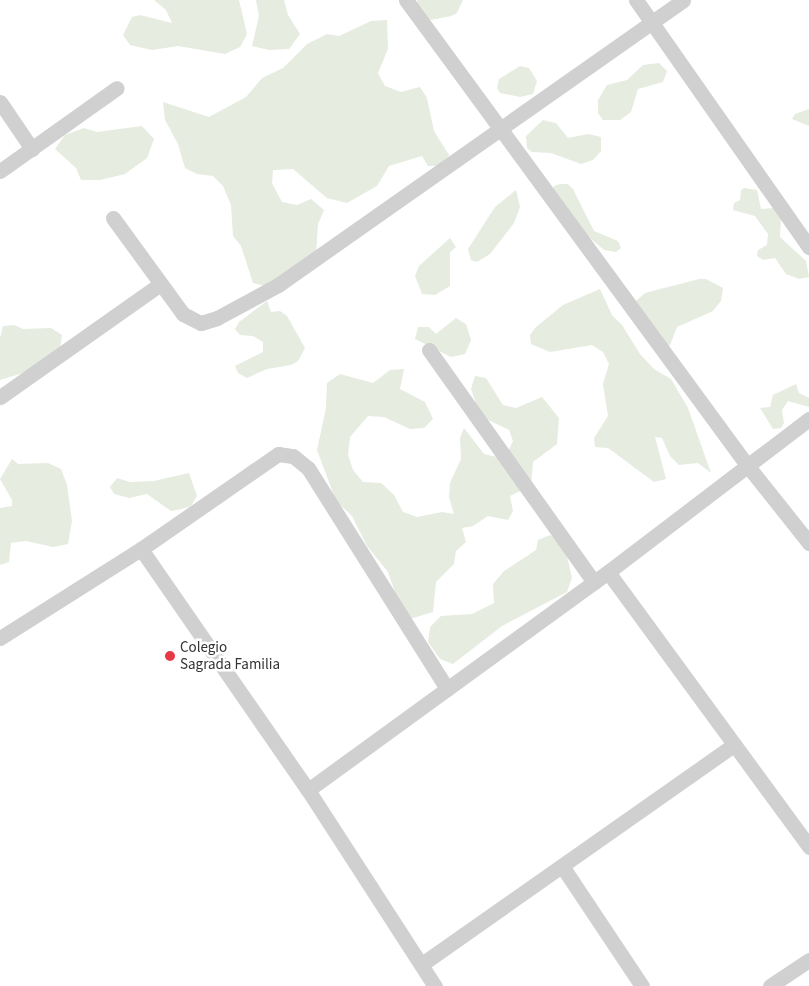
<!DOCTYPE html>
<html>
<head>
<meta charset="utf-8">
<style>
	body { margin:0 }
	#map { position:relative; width:809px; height:986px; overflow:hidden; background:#fff; font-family:"Source Sans 3",sans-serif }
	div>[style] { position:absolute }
	.green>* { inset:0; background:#e6ecdf }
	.street>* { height:15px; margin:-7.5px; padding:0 7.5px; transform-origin:7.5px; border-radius:7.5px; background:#d0d0d0 }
	.dots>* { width:14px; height:14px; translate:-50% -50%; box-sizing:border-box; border:2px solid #fff; border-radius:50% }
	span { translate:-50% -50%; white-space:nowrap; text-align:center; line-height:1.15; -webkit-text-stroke:5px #fff; paint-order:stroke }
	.poi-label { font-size:15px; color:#333 }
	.left { translate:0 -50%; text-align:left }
</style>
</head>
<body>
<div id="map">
	<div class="green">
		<div style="clip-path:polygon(154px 0,239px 0,247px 34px,240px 47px,225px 54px,178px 46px,152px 50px,130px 45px,123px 35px,132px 17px,140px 15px,172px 23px,166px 10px)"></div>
		<div style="clip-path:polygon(256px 0,284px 0,288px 15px,300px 34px,289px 49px,269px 50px,252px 46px,259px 16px)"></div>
		<div style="clip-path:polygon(463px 0,457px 13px,451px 16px,431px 20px,418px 17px,417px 0)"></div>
		<div style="clip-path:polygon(387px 20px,388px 49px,378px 73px,385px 86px,401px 92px,420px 87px,427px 98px,434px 131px,449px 155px,444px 166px,428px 166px,422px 156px,389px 166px,377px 186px,347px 203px,327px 198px,293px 169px,273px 170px,272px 183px,282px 202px,297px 205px,311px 199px,324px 210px,318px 224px,316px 254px,265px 286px,253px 283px,241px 246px,233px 236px,231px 205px,223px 186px,213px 176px,197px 174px,185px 168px,178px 144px,165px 120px,163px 102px,209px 117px,246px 97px,262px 78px,283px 68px,307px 44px,327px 34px,339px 36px,371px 21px)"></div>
		<div style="clip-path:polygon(659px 63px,667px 71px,663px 82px,638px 89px,631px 112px,620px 120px,603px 120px,598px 113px,598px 100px,607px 85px,627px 80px,643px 65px)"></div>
		<div style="clip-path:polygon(520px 66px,529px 68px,537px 81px,533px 94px,520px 97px,500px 93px,497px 88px,499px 79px)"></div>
		<div style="clip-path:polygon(809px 109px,809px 126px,792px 119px,795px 114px)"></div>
		<div style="clip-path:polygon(543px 120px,556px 123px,568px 138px,588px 134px,601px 137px,601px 151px,593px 160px,581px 164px,551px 153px,532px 152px,527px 148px,526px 136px)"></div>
		<div style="clip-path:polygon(142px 126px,154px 139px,147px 158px,125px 174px,100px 180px,81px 180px,76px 168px,55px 149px,65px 135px,84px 128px,97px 132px)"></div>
		<div style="clip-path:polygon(560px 184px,568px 184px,573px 189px,594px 231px,618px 241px,621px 248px,616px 252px,604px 250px,584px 233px,553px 193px,554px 186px)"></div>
		<div style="clip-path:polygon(744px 188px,757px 190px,761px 209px,774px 208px,781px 215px,780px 237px,806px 261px,809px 277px,799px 279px,786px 274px,775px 258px,763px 260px,757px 256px,758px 250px,767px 245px,768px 234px,755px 216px,733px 210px,734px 203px,740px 200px,741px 190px)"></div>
		<div style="clip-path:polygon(516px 190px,520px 207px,514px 223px,490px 254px,477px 262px,471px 260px,468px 249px,495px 207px)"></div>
		<div style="clip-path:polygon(450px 238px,456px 247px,450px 252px,450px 286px,435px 295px,422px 294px,415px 276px,419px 266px)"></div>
		<div style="clip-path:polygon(699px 279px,706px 279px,723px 288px,721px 301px,713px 311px,677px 327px,670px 345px,664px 348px,635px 302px,645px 293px)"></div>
		<div style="clip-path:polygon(600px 289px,612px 315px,622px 325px,640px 354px,654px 369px,671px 379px,688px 408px,711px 473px,698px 463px,679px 465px,670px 456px,662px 438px,655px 437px,666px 479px,654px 482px,608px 448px,595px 447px,594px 438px,608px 416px,603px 384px,609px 364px,603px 352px,592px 345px,550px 352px,531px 344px,530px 335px,536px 327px,563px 305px)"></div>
		<div style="clip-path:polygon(267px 301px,271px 312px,280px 311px,287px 316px,305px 348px,298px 361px,291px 365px,267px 369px,247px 378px,238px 373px,235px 366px,263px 352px,263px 342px,253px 336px,240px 335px,235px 329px,239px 322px)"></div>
		<div style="clip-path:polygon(456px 318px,466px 324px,471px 340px,465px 354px,451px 357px,415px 339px,418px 327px,429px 327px,436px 334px)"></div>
		<div style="clip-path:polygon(14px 325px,23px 329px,51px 328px,62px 335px,58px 362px,0 380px,0 338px,3px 326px)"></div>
		<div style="clip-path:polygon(404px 369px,400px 389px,425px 402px,433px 419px,424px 428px,410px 429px,384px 417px,368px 416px,350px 437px,348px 455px,353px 470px,363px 482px,381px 483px,394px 495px,403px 512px,417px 517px,442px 512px,454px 514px,449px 497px,450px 483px,461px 459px,460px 438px,464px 428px,484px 454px,501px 458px,507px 454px,513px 441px,509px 430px,486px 419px,477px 406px,471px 389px,475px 376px,486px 378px,503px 405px,516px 408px,542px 397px,559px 418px,557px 444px,533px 462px,531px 486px,510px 496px,513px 511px,508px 520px,488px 516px,473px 526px,462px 528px,466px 542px,456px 551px,454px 564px,436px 582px,433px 612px,410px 619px,398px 601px,388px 572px,367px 546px,352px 516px,336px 501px,317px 450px,326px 408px,327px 383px,340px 374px,373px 383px,390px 370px)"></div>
		<div style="clip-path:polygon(796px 384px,799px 393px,809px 398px,809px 407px,788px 401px,782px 410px,784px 423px,781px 428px,773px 429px,760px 408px,770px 407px,773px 395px)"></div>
		<div style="clip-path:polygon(12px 459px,18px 464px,48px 463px,61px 469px,67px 485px,72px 521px,68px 544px,53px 547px,26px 541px,11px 543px,9px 562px,0 565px,0 508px,12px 506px,12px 500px,0 479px)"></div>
		<div style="clip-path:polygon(189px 473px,197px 496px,191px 506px,182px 509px,171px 511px,147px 494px,129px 498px,114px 494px,110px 487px,117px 478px,130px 482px,154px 481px)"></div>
		<div style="clip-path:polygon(550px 535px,560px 541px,567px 556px,572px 578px,567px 592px,502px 626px,453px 664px,440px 659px,428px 642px,430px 627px,441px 616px,472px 614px,494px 603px,493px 584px,504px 571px,536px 550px,538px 540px)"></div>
	</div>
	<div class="street">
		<div style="left:406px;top:0;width:577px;rotate:53.75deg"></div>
		<div style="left:747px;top:465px;width:100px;rotate:51.5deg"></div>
		<div style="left:636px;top:0;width:302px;rotate:55deg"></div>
		<div style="left:0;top:102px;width:57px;rotate:55.8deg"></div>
		<div style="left:0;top:171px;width:143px;rotate:-35.4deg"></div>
		<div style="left:113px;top:218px;width:119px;rotate:53.9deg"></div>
		<div style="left:183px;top:314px;width:20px;rotate:27deg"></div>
		<div style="left:201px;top:323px;width:17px;rotate:-17deg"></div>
		<div style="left:217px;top:318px;width:69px;rotate:-28.4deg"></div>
		<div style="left:278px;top:285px;width:495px;rotate:-35.1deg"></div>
		<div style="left:429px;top:350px;width:285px;rotate:54.6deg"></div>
		<div style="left:0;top:397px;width:196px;rotate:-35.2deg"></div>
		<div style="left:141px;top:549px;width:167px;rotate:-34.7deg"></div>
		<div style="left:278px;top:454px;width:15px;rotate:8deg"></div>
		<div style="left:293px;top:456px;width:19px;rotate:39deg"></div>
		<div style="left:308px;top:468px;width:261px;rotate:57.8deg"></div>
		<div style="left:608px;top:572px;width:341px;rotate:53.8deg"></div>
		<div style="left:0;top:638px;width:167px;rotate:-32.3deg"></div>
		<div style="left:141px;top:549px;width:293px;rotate:55.3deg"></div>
		<div style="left:308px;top:790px;width:234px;rotate:57.1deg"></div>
		<div style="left:308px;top:790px;width:371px;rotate:-36deg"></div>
		<div style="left:608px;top:572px;width:253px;rotate:-37.3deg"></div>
		<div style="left:562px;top:866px;width:144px;rotate:56.3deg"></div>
		<div style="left:422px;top:964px;width:381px;rotate:-35.1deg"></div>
		<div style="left:770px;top:986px;width:47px;rotate:-33.7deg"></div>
	</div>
	<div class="dots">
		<div style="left:170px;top:656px;background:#e63946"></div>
	</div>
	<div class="poi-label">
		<span class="left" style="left:180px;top:656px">Colegio<br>Sagrada Familia</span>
	</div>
</div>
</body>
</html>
